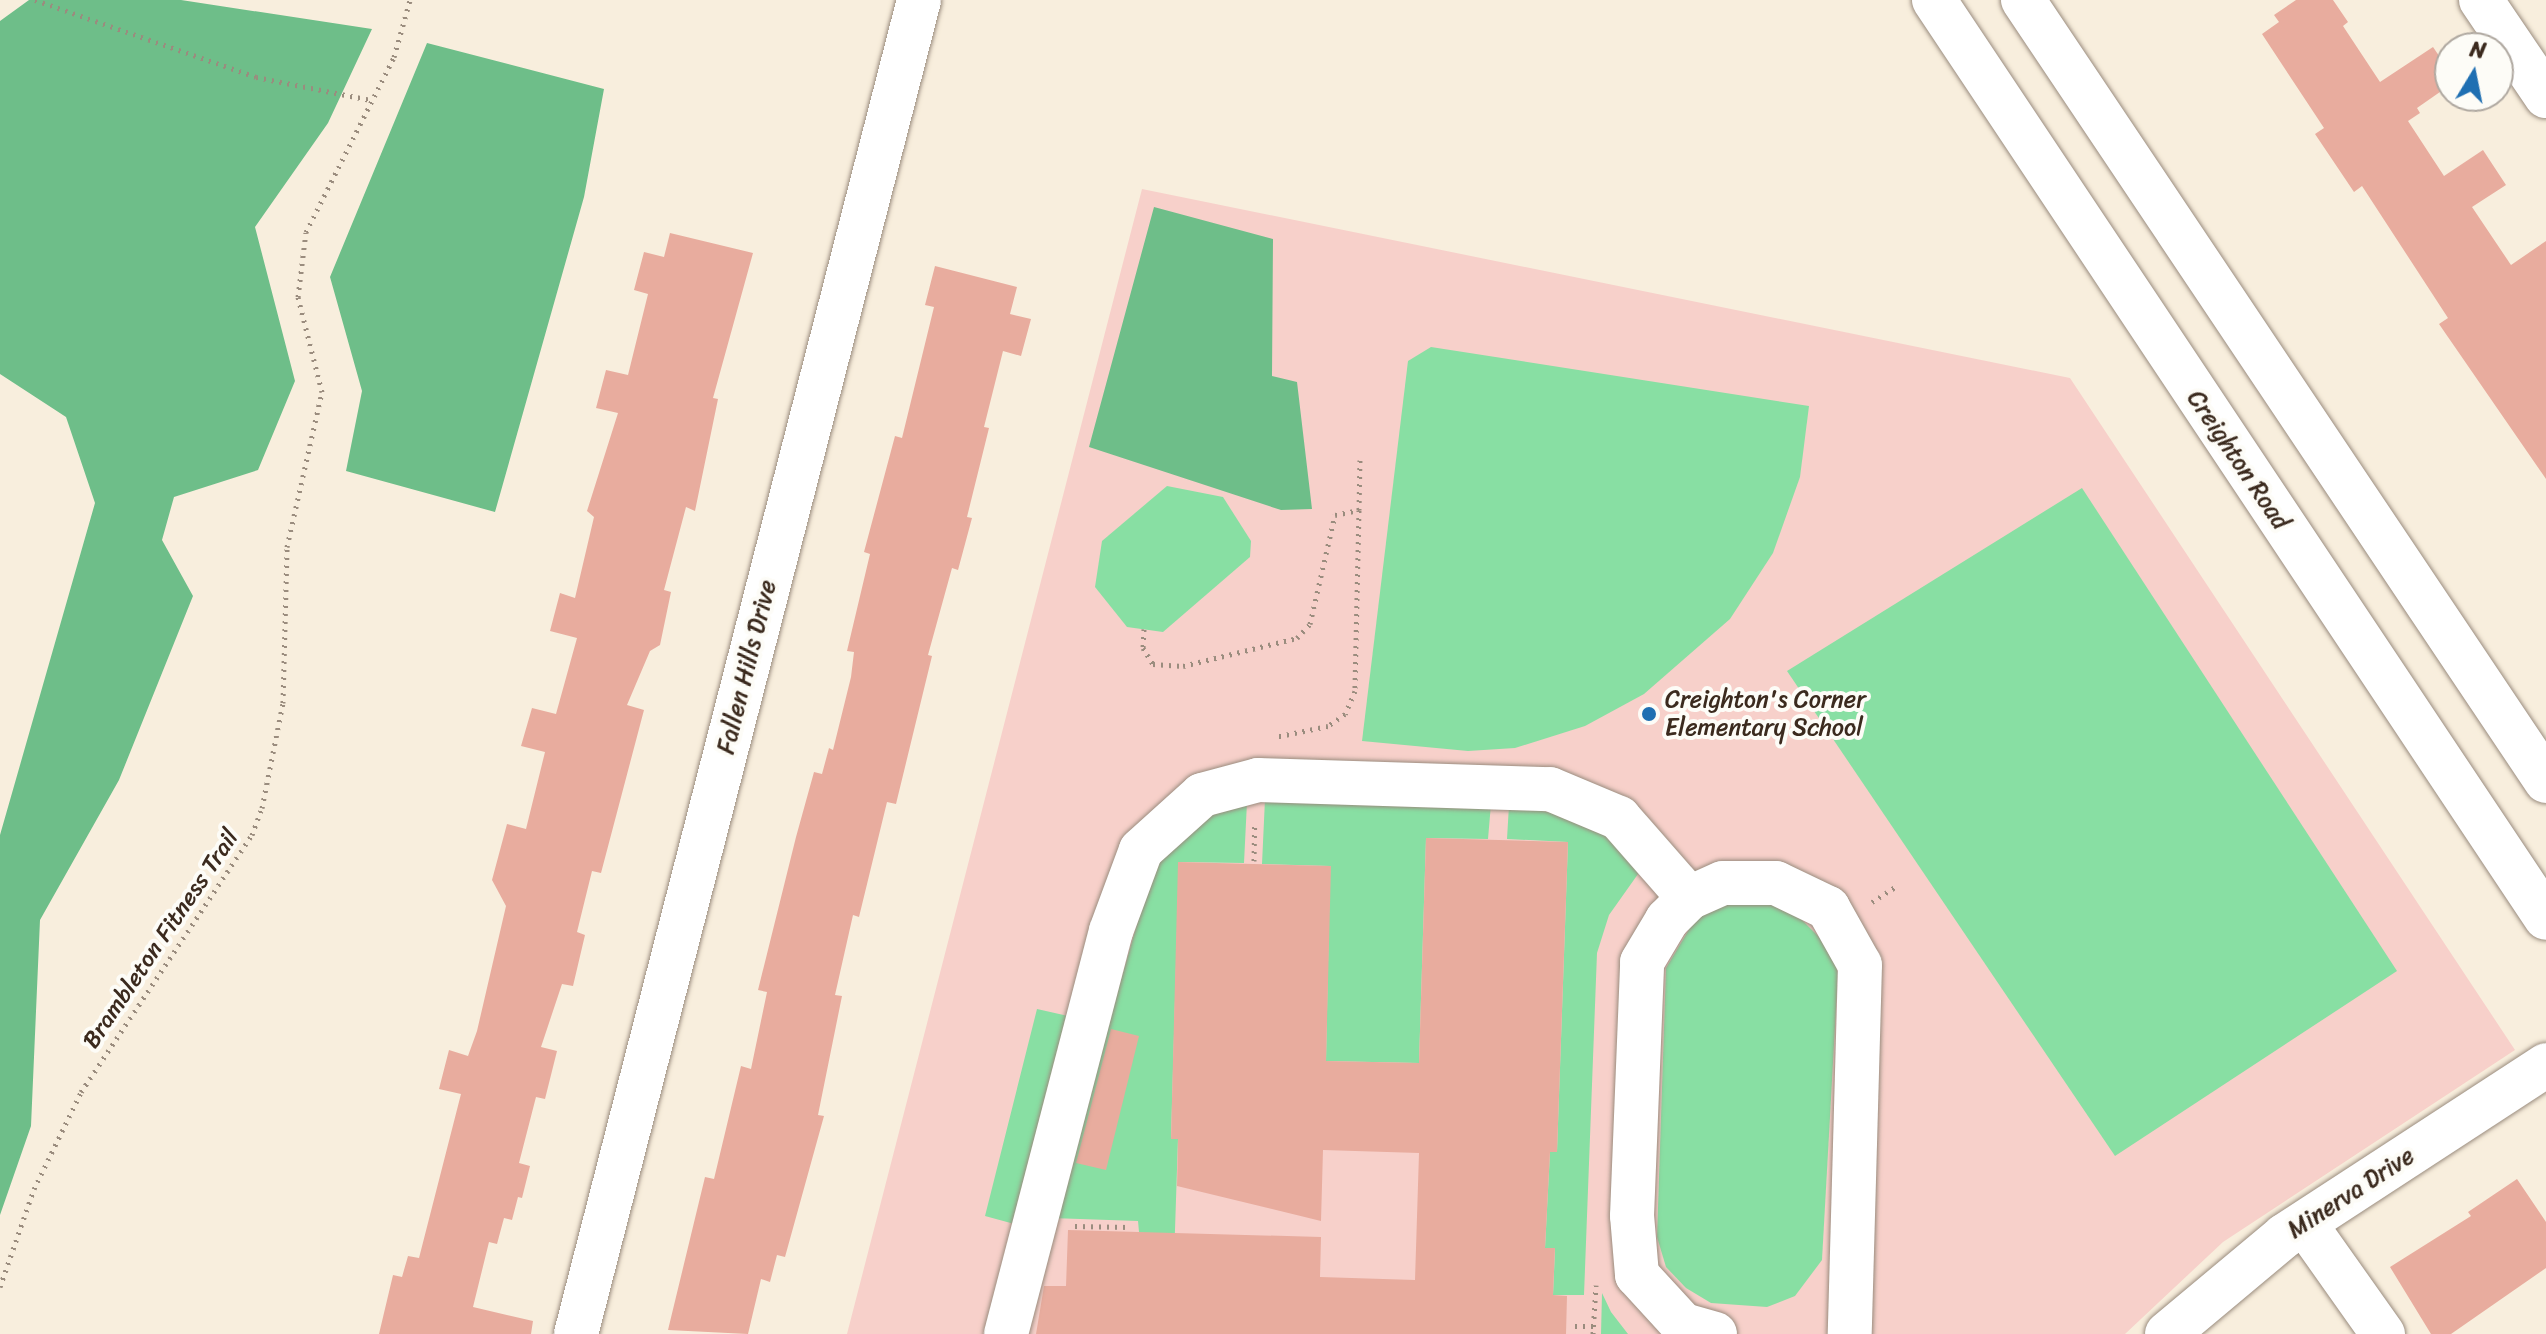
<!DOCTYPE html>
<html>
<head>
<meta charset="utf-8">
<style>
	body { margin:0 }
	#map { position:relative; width:2546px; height:1334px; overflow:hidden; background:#f8eedd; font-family:Sriracha,sans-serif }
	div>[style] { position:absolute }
	.built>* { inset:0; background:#f7d0ca }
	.green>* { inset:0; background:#88dfa3 }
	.forest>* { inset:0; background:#6ebe89 }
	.building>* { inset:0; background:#e8ac9e }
	.path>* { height:5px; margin-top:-2.5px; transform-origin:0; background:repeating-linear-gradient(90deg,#9a8c7e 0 2px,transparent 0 8px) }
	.roads { filter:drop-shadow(0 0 2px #9a8c7e) drop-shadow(0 0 2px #9a8c7e) }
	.minor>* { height:44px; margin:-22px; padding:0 22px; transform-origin:22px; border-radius:22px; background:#fff }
	.dots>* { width:22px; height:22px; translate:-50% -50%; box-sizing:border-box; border:4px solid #fdfcf7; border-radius:50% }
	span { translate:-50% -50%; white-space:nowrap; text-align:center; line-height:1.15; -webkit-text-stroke:8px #fdfcf7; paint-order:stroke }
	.street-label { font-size:24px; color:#3b2a1e }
	.poi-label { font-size:24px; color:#3b2a1e }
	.left { translate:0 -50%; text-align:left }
	.north { position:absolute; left:2434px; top:32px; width:80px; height:80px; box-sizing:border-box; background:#fdfcf7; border:2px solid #afa8a0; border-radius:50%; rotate:10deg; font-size:22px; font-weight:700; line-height:32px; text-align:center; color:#3b2a1e }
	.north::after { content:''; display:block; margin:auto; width:28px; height:36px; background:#1f6fb2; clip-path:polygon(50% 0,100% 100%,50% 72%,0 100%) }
</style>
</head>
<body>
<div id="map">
	<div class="built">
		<div style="clip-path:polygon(1142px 189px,2070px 378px,2515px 1050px,2223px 1242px,2125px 1334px,847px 1334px)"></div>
	</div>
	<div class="green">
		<div style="clip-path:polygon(1431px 347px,1809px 406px,1800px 477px,1773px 553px,1730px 619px,1644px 694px,1585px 726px,1515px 748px,1468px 751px,1362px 741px,1408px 361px)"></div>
		<div style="clip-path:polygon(1167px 486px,1223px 497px,1251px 541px,1250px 557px,1163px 632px,1127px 627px,1095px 587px,1102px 541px)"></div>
		<div style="clip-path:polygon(2082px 488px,2397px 971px,2115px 1156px,1787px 671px)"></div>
		<div style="clip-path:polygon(1265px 799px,1491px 804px,1488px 839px,1426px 838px,1419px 1063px,1326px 1061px,1330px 866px,1262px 864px)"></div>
		<div style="clip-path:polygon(1247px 802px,1244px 863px,1179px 862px,1171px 1138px,1178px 1139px,1174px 1260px,1139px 1232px,1138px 1221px,1051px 1218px,1048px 1233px,985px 1216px,1037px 1009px,1108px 1025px,1155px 862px,1178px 837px,1222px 808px)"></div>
		<div style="clip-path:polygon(1509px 805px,1589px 819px,1643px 867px,1609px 915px,1597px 953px,1584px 1295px,1553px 1295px,1555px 1249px,1545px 1248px,1550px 1152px,1557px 1152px,1568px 842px,1507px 839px)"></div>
		<div style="clip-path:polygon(1721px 905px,1771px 905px,1795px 913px,1830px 948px,1838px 973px,1822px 1260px,1795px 1296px,1767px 1307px,1711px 1303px,1686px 1288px,1666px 1267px,1657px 1237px,1666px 968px,1697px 916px)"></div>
		<div style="clip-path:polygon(1602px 1293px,1611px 1312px,1628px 1334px,1601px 1334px)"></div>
	</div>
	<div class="forest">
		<div style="clip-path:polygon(29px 0,181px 0,372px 29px,328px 123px,255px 227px,295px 381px,258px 470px,174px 497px,162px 540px,193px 596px,119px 780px,40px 920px,31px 1126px,0 1215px,0 835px,95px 503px,66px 417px,0 374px,0 21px)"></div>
		<div style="clip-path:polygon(427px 43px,604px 89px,584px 197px,495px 512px,346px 471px,362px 391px,330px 277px)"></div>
		<div style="clip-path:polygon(1154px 207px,1273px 239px,1272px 376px,1297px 382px,1312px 509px,1281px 510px,1089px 447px)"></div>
	</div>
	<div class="building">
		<div style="clip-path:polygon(2296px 0,2333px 0,2348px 22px,2343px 26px,2380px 82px,2433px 47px,2450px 72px,2450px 85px,2417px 108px,2420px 113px,2408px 121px,2444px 176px,2483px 150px,2506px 185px,2472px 207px,2511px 265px,2546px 241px,2546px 479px,2439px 324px,2448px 318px,2362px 186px,2354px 192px,2315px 134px,2324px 128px,2262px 34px,2279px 22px,2274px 15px)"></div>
		<div style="clip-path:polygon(670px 233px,753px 253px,713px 398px,718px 399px,695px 511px,686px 507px,664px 590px,671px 592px,660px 645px,650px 651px,627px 705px,644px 710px,601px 873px,592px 871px,577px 932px,585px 935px,573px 986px,562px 984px,541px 1047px,557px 1051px,545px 1099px,536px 1097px,519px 1163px,530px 1166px,522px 1198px,518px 1197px,512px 1220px,504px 1218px,497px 1244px,489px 1242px,473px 1307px,533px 1321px,531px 1334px,379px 1334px,393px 1275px,402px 1277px,408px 1256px,419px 1258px,461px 1094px,439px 1089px,449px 1050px,468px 1056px,477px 1031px,506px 906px,492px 880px,507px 824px,526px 829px,545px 752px,521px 746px,532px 708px,556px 714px,577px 638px,550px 631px,560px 593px,575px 598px,594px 517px,587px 511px,618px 413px,596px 408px,606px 370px,628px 375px,648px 294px,634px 290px,644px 252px,664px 257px)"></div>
		<div style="clip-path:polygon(935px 266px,1017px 287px,1010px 314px,1031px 319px,1021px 356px,1003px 351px,984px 427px,989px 428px,967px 517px,972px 518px,958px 570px,952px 568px,928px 655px,932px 656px,896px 804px,887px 802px,859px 917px,853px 915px,835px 995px,842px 996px,818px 1115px,824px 1116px,785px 1257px,777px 1255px,770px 1282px,761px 1279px,748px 1334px,668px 1330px,705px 1177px,714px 1179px,741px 1066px,751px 1069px,767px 992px,758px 990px,796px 837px,814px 772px,822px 774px,829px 748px,833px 750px,851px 677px,854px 652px,847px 651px,870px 554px,864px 552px,895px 436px,902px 438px,934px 307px,925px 305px)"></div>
		<div style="clip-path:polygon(1426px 838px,1568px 842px,1557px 1152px,1550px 1152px,1545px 1248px,1555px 1248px,1553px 1295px,1567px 1296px,1566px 1334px,1036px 1334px,1044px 1286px,1066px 1286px,1068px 1230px,1321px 1237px,1320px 1277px,1415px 1280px,1419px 1153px,1323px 1150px,1321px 1221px,1177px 1186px,1178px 1139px,1171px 1139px,1178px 862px,1331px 866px,1326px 1061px,1419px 1063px)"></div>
		<div style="clip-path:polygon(1111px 1029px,1139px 1036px,1106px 1170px,1076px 1163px)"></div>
		<div style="clip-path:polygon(2517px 1179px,2546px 1222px,2546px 1268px,2451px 1334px,2431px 1334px,2390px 1267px,2471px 1216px,2468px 1212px)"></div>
	</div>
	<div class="path">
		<div style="left:35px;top:0;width:234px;rotate:19.2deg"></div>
		<div style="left:256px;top:77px;width:117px;rotate:11.3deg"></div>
		<div style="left:1359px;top:510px;width:50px;rotate:-88.9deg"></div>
		<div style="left:1144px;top:629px;width:19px;rotate:93deg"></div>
		<div style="left:1143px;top:648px;width:19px;rotate:58deg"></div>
		<div style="left:1153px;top:664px;width:30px;rotate:4deg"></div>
		<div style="left:1183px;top:666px;width:117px;rotate:-13.8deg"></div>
		<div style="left:1297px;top:638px;width:19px;rotate:-47deg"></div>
		<div style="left:1310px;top:624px;width:112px;rotate:-77.1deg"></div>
		<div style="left:1335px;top:515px;width:25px;rotate:-12deg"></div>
		<div style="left:1359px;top:510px;width:181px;rotate:91.3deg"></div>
		<div style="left:1355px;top:691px;width:25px;rotate:113deg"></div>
		<div style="left:1345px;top:714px;width:21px;rotate:145deg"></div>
		<div style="left:1328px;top:726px;width:54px;rotate:168.3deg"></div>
		<div style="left:1254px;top:861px;width:39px;rotate:-89deg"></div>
		<div style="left:1872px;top:902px;width:27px;rotate:-33deg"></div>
		<div style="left:1075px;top:1226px;width:54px;rotate:1.1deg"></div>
		<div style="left:0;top:1287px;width:104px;rotate:-70.9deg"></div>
		<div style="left:34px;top:1189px;width:108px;rotate:-64.1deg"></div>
		<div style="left:81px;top:1092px;width:309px;rotate:-56.4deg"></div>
		<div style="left:252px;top:835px;width:29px;rotate:-70deg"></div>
		<div style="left:262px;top:808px;width:107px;rotate:-78.7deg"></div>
		<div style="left:283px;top:703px;width:156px;rotate:-88.5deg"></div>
		<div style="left:287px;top:547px;width:159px;rotate:-77.3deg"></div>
		<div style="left:322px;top:392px;width:98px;rotate:-104.2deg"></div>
		<div style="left:298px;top:297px;width:65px;rotate:-83deg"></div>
		<div style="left:306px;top:232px;width:196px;rotate:-63.3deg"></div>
		<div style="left:394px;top:57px;width:59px;rotate:-74.3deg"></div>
		<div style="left:1575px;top:1326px;width:18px"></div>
		<div style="left:1593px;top:1334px;width:49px;rotate:-86.5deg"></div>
	</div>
	<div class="roads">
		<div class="minor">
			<div style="left:1934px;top:0;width:1103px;rotate:56.31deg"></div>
			<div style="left:2023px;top:0;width:940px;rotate:56.19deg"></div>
			<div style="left:2481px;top:0;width:116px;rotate:55.9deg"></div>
			<div style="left:2305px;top:1224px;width:135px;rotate:54.7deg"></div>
			<div style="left:576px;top:1334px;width:1377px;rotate:-75.58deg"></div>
			<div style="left:1006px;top:1334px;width:416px;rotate:-75.4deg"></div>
			<div style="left:1111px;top:931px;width:86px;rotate:-69.7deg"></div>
			<div style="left:1141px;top:850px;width:82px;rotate:-42deg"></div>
			<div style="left:1202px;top:795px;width:58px;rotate:-15deg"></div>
			<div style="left:1258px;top:780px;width:292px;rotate:1.8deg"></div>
			<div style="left:1550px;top:789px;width:75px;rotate:22.8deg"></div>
			<div style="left:1619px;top:818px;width:106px;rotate:48.8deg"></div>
			<div style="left:1715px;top:1334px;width:33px;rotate:-164deg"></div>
			<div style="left:1683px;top:1325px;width:68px;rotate:-132.6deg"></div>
			<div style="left:1637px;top:1275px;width:59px;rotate:-94.8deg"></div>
			<div style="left:1632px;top:1216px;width:254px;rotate:-87.7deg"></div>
			<div style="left:1642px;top:962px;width:49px;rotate:-59.2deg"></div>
			<div style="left:1667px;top:920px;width:31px;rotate:-45deg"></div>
			<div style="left:1689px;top:898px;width:37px;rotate:-24deg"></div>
			<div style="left:1723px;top:883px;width:53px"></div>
			<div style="left:1776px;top:883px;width:58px;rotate:25.7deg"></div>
			<div style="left:1828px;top:908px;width:65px;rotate:60.7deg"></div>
			<div style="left:1860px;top:965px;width:369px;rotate:91.6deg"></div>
			<div style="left:2167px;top:1334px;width:153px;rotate:-39.9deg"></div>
			<div style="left:2284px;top:1236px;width:313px;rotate:-33.1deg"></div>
		</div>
	</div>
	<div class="dots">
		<div style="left:1649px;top:714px;background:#1f6fb2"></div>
	</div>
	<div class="street-label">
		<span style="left:2238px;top:460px;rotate:56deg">Creighton Road</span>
		<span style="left:747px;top:667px;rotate:-76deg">Fallen Hills Drive</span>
		<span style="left:161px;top:939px;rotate:-56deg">Brambleton Fitness Trail</span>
		<span style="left:2351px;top:1193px;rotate:-33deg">Minerva Drive</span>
	</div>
	<div class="poi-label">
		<span class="left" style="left:1665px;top:714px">Creighton's Corner<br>Elementary School</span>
	</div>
	<div class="north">N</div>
</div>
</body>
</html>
